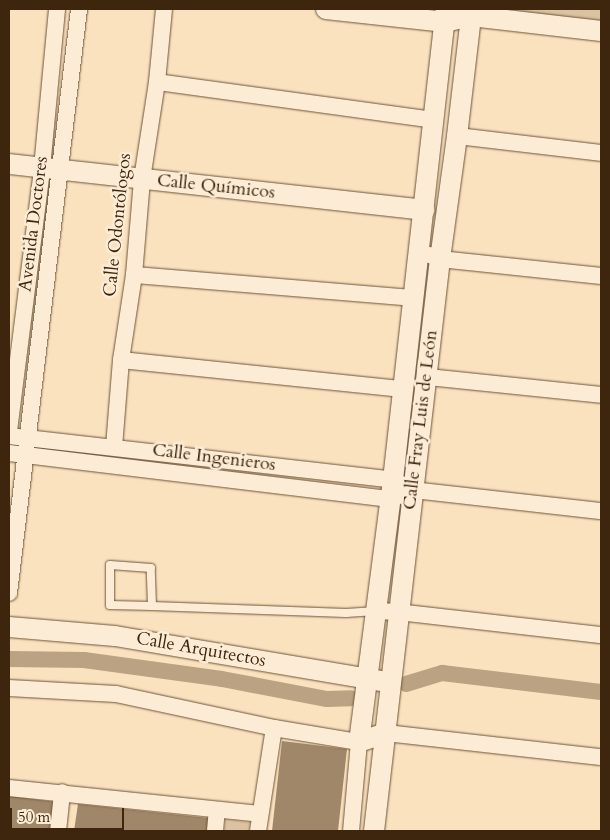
<!DOCTYPE html>
<html>
<head>
<meta charset="utf-8">
<style>
	body { margin:0 }
	#map { position:relative; width:610px; height:840px; overflow:hidden; background:#fbe2be; font-family:Cardo,serif }
	div>[style] { position:absolute }
	.green>* { inset:0; background:#dbc2a0 }
	.canal>* { height:16px; margin:-8px; padding:0 8px; transform-origin:8px; border-radius:8px; background:#baa282 }
	.building>* { inset:0; background:#a0876a }
	.roads { filter:drop-shadow(0 0 1px #6c543a) drop-shadow(0 0 1px #6c543a) }
	.service>* { height:8px; margin:-4px; padding:0 4px; transform-origin:4px; border-radius:4px; background:#fcecd5 }
	.minor>* { height:16px; margin:-8px; padding:0 8px; transform-origin:8px; border-radius:8px; background:#fcecd5 }
	.tertiary>* { height:20px; margin:-10px; padding:0 10px; transform-origin:10px; border-radius:10px; background:#fcecd5 }
	span { translate:-50% -50%; white-space:nowrap; text-align:center; line-height:1.15; -webkit-text-stroke:5px #fcecd5; paint-order:stroke }
	.street-label { font-size:18px; color:#3d250e }
	.frame { position:absolute; inset:0; border:10px solid #3d250e; pointer-events:none }
	.scale { position:absolute; left:10px; top:808px; width:114px; height:22px; box-sizing:border-box; border:2px solid #3d250e; border-top:0; padding-left:6px; font-size:15px; line-height:18px; white-space:nowrap; color:#3d250e; -webkit-text-stroke:4px #fcecd5; paint-order:stroke }
</style>
</head>
<body>
<div id="map">
	<div class="green">
		<div style="clip-path:polygon(493px 9px,601px 9px,601px 21px)"></div>
		<div style="clip-path:polygon(225px 819px,250px 822px,249px 831px,224px 831px)"></div>
	</div>
	<div class="canal">
		<div style="left:9px;top:659px;width:75px;rotate:0.8deg"></div>
		<div style="left:84px;top:660px;width:139px;rotate:7.8deg"></div>
		<div style="left:222px;top:679px;width:107px;rotate:10.8deg"></div>
		<div style="left:327px;top:699px;width:24px;rotate:-2deg"></div>
		<div style="left:406px;top:684px;width:38px;rotate:-17deg"></div>
		<div style="left:442px;top:673px;width:160px;rotate:6.8deg"></div>
	</div>
	<div class="building">
		<div style="clip-path:polygon(282px 741px,347px 749px,338px 831px,272px 831px)"></div>
		<div style="clip-path:polygon(9px 796px,56px 802px,53px 831px,9px 831px)"></div>
		<div style="clip-path:polygon(78px 804px,209px 818px,207px 831px,74px 831px)"></div>
	</div>
	<div class="roads">
		<div class="service">
			<div style="left:152px;top:606px;width:38px;rotate:-92deg"></div>
			<div style="left:151px;top:568px;width:41px;rotate:-175.8deg"></div>
			<div style="left:110px;top:565px;width:40px;rotate:90deg"></div>
			<div style="left:110px;top:605px;width:42px;rotate:1.4deg"></div>
			<div style="left:152px;top:606px;width:194px;rotate:2.1deg"></div>
			<div style="left:346px;top:613px;width:30px;rotate:-4deg"></div>
		</div>
		<div class="minor">
			<div style="left:157px;top:82px;width:280px;rotate:7.8deg"></div>
			<div style="left:457px;top:136px;width:145px;rotate:6.7deg"></div>
			<div style="left:430px;top:255px;width:11px;rotate:22deg"></div>
			<div style="left:440px;top:259px;width:162px;rotate:6deg"></div>
			<div style="left:134px;top:275px;width:280px;rotate:4.7deg"></div>
			<div style="left:121px;top:360px;width:283px;rotate:5.9deg"></div>
			<div style="left:428px;top:377px;width:174px;rotate:5.9deg"></div>
			<div style="left:9px;top:431px;width:265px;rotate:-82.8deg"></div>
			<div style="left:42px;top:168px;width:160px;rotate:-84.6deg"></div>
			<div style="left:9px;top:436px;width:387px;rotate:6.5deg"></div>
			<div style="left:393px;top:480px;width:22px;rotate:27deg"></div>
			<div style="left:413px;top:490px;width:189px;rotate:6.4deg"></div>
			<div style="left:114px;top:447px;width:87px;rotate:-85.4deg"></div>
			<div style="left:121px;top:360px;width:86px;rotate:-81.3deg"></div>
			<div style="left:134px;top:275px;width:96px;rotate:-85.2deg"></div>
			<div style="left:142px;top:179px;width:98px;rotate:-81.2deg"></div>
			<div style="left:157px;top:82px;width:73px;rotate:-84.5deg"></div>
			<div style="left:9px;top:453px;width:384px;rotate:6.9deg"></div>
			<div style="left:390px;top:499px;width:12px;rotate:-20deg"></div>
			<div style="left:9px;top:593px;width:588px;rotate:-83.16deg"></div>
			<div style="left:377px;top:611px;width:21px;rotate:3deg"></div>
			<div style="left:398px;top:612px;width:204px;rotate:6.5deg"></div>
			<div style="left:9px;top:688px;width:107px;rotate:3.2deg"></div>
			<div style="left:116px;top:694px;width:162px;rotate:12.1deg"></div>
			<div style="left:274px;top:728px;width:86px;rotate:9.4deg"></div>
			<div style="left:359px;top:742px;width:89px;rotate:95.1deg"></div>
			<div style="left:386px;top:733px;width:216px;rotate:6.4deg"></div>
			<div style="left:9px;top:788px;width:252px;rotate:5.9deg"></div>
			<div style="left:58px;top:831px;width:39px;rotate:-84deg"></div>
			<div style="left:215px;top:831px;width:21px;rotate:-85deg"></div>
			<div style="left:258px;top:831px;width:104px;rotate:-81.2deg"></div>
		</div>
		<div class="tertiary">
			<div style="left:326px;top:9px;width:120px;rotate:6.2deg"></div>
			<div style="left:445px;top:22px;width:13px;rotate:-13deg"></div>
			<div style="left:460px;top:12px;width:12px;rotate:20deg"></div>
			<div style="left:471px;top:16px;width:131px;rotate:6.6deg"></div>
			<div style="left:9px;top:164px;width:418px;rotate:6.3deg"></div>
			<div style="left:9px;top:627px;width:106px;rotate:4.9deg"></div>
			<div style="left:115px;top:636px;width:269px;rotate:9.6deg"></div>
			<div style="left:386px;top:733px;width:28px;rotate:162deg"></div>
			<div style="left:359px;top:742px;width:264px;rotate:-82.6deg"></div>
			<div style="left:393px;top:480px;width:474px;rotate:-83.6deg"></div>
			<div style="left:374px;top:831px;width:576px;rotate:-83.42deg"></div>
			<div style="left:440px;top:259px;width:124px;rotate:-82.1deg"></div>
			<div style="left:457px;top:136px;width:128px;rotate:-83.3deg"></div>
		</div>
	</div>
	<div class="street-label">
		<span style="left:216px;top:187px;rotate:6deg">Calle Químicos</span>
		<span style="left:34px;top:224px;rotate:-83deg">Avenida Doctores</span>
		<span style="left:118px;top:225px;rotate:-84deg">Calle Odontólogos</span>
		<span style="left:421px;top:420px;rotate:-83deg">Calle Fray Luis de León</span>
		<span style="left:214px;top:458px;rotate:7deg">Calle Ingenieros</span>
		<span style="left:201px;top:650px;rotate:10deg">Calle Arquitectos</span>
	</div>
	<div class="frame"></div>
	<div class="scale">50 m</div>
</div>
</body>
</html>
